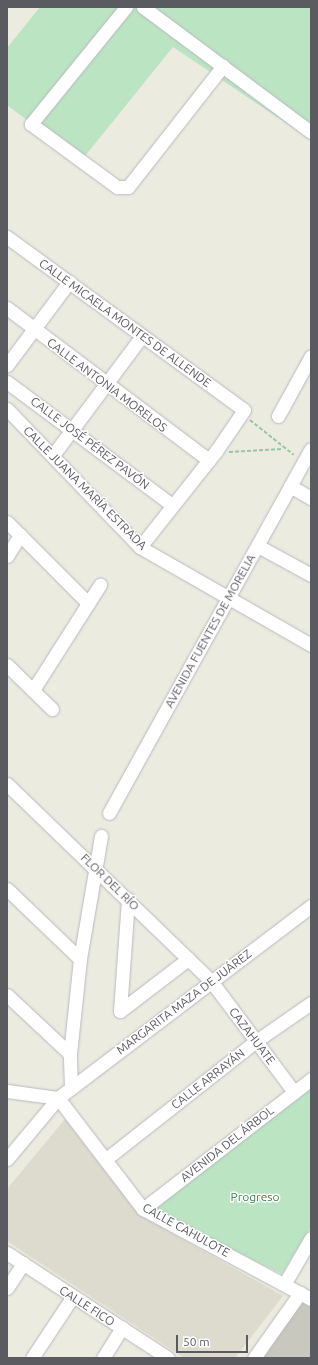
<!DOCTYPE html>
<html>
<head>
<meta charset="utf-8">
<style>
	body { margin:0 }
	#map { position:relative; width:318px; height:1365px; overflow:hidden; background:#ecebe0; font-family:Ubuntu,sans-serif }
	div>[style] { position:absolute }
	.education>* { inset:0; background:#dcdbce }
	.green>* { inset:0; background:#bbe4c2 }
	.building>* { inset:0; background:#c9c8bf }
	.path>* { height:1.5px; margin-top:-0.75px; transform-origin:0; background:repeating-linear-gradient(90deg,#95c5aa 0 4px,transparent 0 6px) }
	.roads { filter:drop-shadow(0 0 1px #b8b9bf) drop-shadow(0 0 1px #b8b9bf) }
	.minor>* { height:13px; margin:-6.5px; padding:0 6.5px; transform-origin:6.5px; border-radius:6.5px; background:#fff }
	span { translate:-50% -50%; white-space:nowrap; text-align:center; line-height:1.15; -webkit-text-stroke:3px #fff; paint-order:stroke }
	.street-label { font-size:12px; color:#595b61 }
	.park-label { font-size:12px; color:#348445 }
	.frame { position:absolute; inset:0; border:8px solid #595b61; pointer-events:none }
	.scale { position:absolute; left:176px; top:1335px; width:72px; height:18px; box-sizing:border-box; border:2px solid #595b61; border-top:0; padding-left:5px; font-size:12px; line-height:14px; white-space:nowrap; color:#595b61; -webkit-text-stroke:3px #fff; paint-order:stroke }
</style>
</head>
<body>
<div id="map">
	<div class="education">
		<div style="clip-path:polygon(65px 1119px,138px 1214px,283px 1296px,235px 1358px,184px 1358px,7px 1241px,7px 1189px)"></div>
	</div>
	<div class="green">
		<div style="clip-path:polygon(40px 7px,311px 7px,311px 140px,173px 47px,81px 161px,7px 105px,7px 48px)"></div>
		<div style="clip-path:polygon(311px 1084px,311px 1227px,282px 1274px,146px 1207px)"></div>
	</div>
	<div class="building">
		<div style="clip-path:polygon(300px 1297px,311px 1299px,311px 1358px,253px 1358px)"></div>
	</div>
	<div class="path">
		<div style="left:250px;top:420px;width:56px;rotate:38.5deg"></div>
		<div style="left:229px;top:452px;width:54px;rotate:-3.2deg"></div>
	</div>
	<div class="roads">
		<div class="minor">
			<div style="left:126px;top:7px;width:151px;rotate:129.1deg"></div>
			<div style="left:31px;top:124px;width:107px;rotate:36.2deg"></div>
			<div style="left:117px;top:187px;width:11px"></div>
			<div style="left:128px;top:187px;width:154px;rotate:-51.9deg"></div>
			<div style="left:143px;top:7px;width:209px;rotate:36.7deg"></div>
			<div style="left:7px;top:237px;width:293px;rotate:36.1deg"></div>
			<div style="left:244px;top:410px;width:50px;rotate:124.3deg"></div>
			<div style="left:216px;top:451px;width:122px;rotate:128.4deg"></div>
			<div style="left:7px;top:308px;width:253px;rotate:37deg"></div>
			<div style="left:7px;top:365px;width:104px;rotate:-53.2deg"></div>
			<div style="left:7px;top:382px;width:206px;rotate:36.7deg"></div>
			<div style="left:7px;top:409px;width:192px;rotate:46.1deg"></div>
			<div style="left:140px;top:547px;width:197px;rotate:29.8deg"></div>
			<div style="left:278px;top:416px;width:68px;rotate:-61.2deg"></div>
			<div style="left:53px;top:455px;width:149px;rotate:-53.2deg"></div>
			<div style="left:290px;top:486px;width:24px;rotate:30deg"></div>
			<div style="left:7px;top:522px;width:115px;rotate:45deg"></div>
			<div style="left:258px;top:546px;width:60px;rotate:28.7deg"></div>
			<div style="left:7px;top:556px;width:25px;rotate:-58deg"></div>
			<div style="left:7px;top:665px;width:63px;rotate:44.4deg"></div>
			<div style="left:33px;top:690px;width:125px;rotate:-57.5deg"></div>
			<div style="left:7px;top:784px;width:284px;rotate:44deg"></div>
			<div style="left:211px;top:981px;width:139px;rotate:53.2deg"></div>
			<div style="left:109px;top:813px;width:416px;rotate:-61deg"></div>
			<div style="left:7px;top:889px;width:101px;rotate:43.8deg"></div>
			<div style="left:7px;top:995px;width:86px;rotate:43.1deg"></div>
			<div style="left:120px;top:1011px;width:112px;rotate:-85.9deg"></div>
			<div style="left:120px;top:1011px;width:86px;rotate:-37.4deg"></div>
			<div style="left:71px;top:1088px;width:34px;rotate:-92deg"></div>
			<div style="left:70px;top:1054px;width:96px;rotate:-84deg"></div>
			<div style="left:80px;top:959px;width:125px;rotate:-80.3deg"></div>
			<div style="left:7px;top:1091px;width:51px;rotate:7.8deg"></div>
			<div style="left:58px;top:1098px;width:140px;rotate:52.6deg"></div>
			<div style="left:143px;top:1209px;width:191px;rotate:28.2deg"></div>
			<div style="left:7px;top:1159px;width:80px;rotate:-50.1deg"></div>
			<div style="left:58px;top:1098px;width:318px;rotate:-37.2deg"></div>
			<div style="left:106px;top:1159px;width:191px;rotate:-38.2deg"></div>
			<div style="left:256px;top:1041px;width:67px;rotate:-34.6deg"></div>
			<div style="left:143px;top:1209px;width:212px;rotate:-37.7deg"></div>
			<div style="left:7px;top:1253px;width:192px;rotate:33.1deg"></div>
			<div style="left:285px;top:1283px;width:52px;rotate:-60deg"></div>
			<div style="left:7px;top:1288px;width:30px;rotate:-57deg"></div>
			<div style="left:32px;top:1358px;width:74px;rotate:-56.5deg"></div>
			<div style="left:103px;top:1358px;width:36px;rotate:-58deg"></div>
			<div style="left:254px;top:1358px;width:80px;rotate:-54.7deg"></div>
		</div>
	</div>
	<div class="street-label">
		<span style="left:125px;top:323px;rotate:36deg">CALLE MICAELA MONTES DE ALLENDE</span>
		<span style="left:107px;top:385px;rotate:37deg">CALLE ANTONIA MORELOS</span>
		<span style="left:90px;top:443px;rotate:37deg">CALLE JOSÉ PÉREZ PAVÓN</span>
		<span style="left:85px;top:488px;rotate:45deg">CALLE JUANA MARÍA ESTRADA</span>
		<span style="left:210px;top:631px;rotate:-61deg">AVENIDA FUENTES DE MORELIA</span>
		<span style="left:110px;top:882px;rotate:44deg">FLOR DEL RÍO</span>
		<span style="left:184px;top:1002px;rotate:-37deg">MARGARITA MAZA DE JUÁREZ</span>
		<span style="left:252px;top:1036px;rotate:53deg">CAZAHUATE</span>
		<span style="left:208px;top:1079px;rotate:-38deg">CALLE ARRAYÁN</span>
		<span style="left:227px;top:1144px;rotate:-38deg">AVENIDA DEL ÁRBOL</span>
		<span style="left:186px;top:1230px;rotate:29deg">CALLE CAHULOTE</span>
		<span style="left:87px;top:1306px;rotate:33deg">CALLE FICO</span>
	</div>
	<div class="park-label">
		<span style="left:255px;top:1197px">Progreso</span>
	</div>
	<div class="frame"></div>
	<div class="scale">50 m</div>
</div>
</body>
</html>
